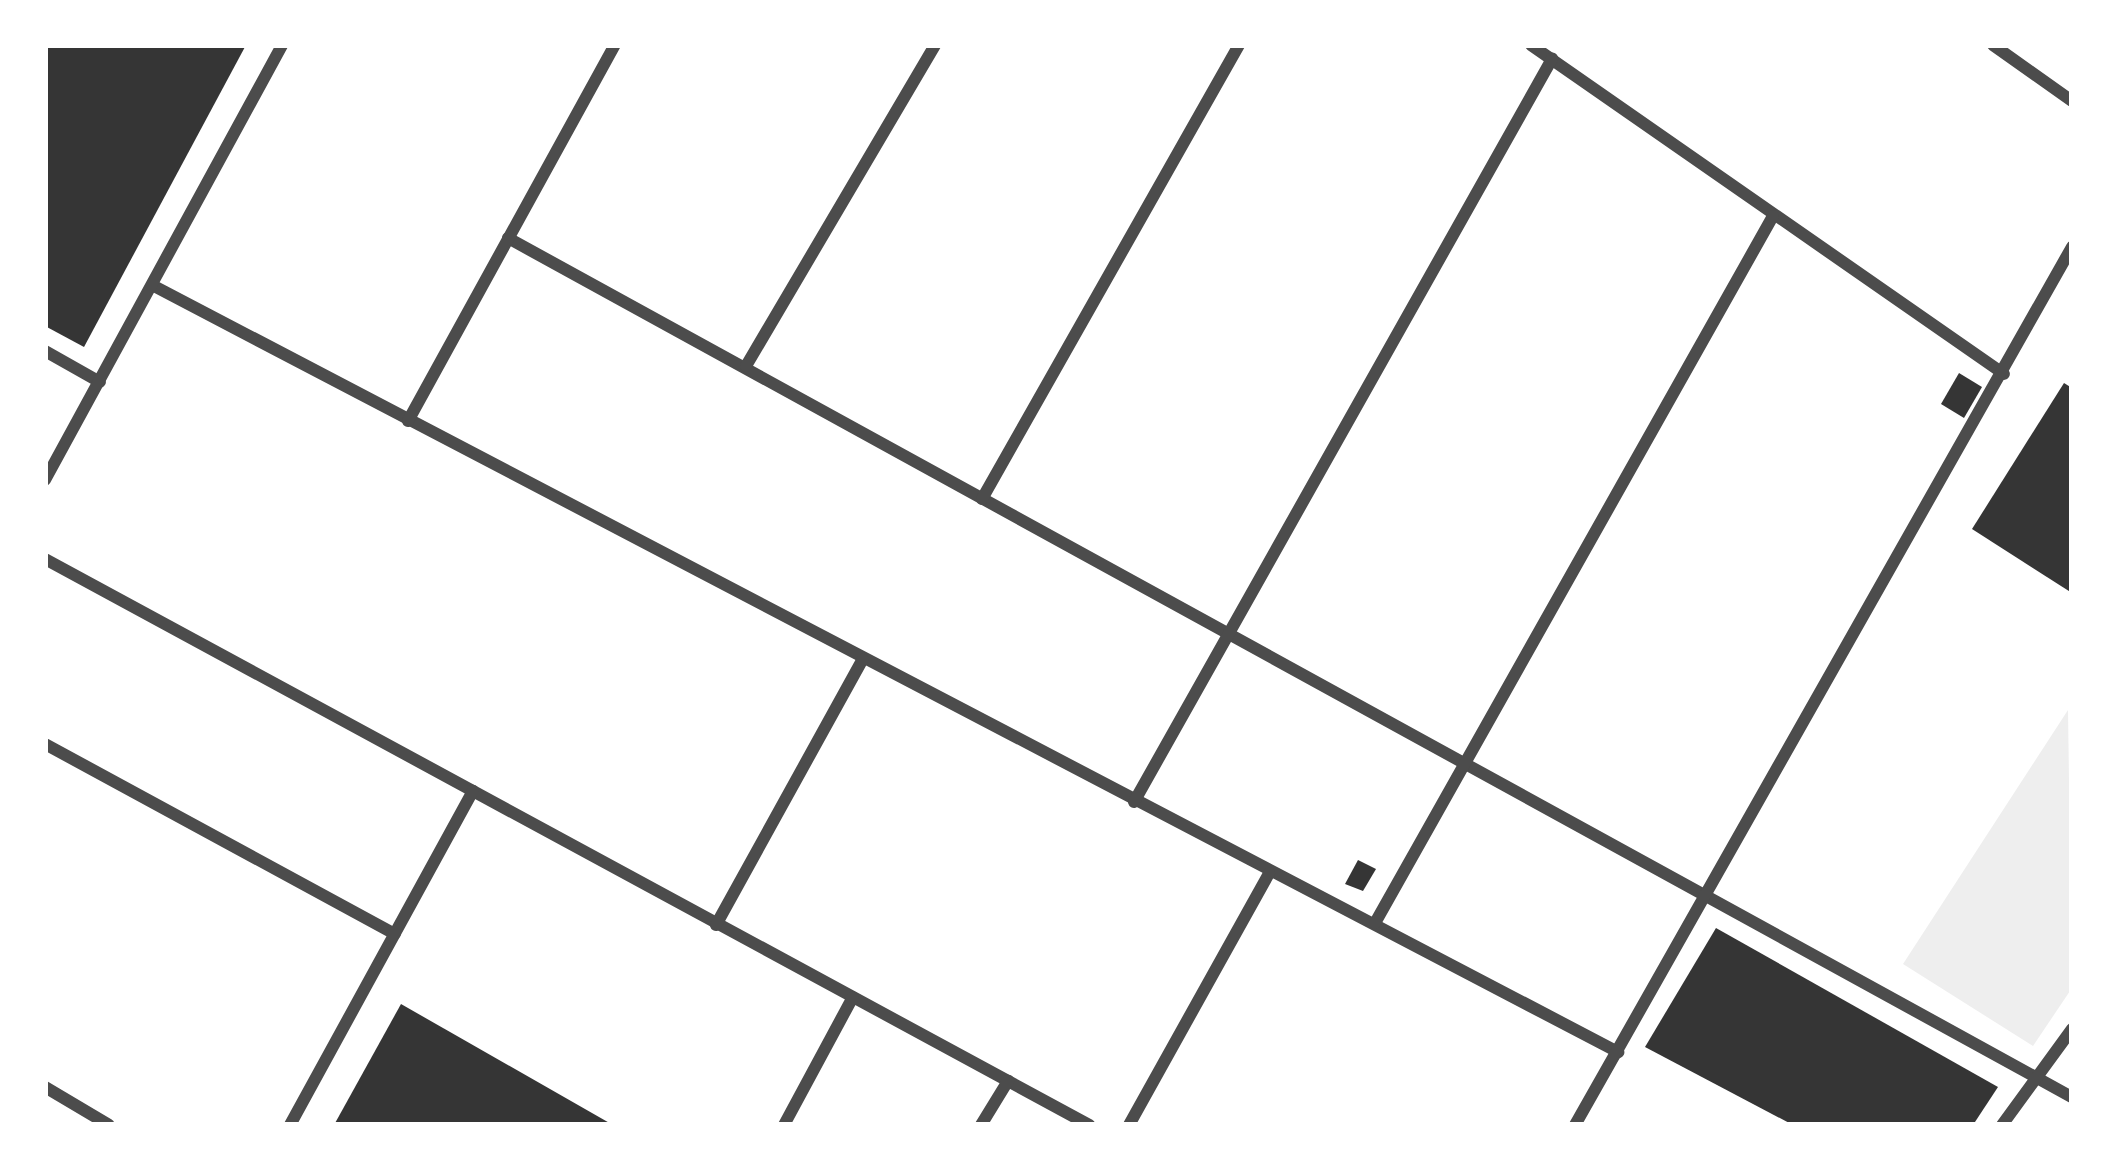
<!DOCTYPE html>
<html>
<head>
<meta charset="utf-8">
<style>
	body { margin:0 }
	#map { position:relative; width:2117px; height:1170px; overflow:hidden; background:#fff; font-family:"Archivo Narrow",sans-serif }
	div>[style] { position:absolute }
	.green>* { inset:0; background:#eee }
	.building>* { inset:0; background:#353535 }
	.minor>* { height:12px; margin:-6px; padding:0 6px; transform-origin:6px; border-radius:6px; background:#4c4c4c }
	span { translate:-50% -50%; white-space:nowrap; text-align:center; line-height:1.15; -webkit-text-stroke:12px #fff; paint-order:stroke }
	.frame { position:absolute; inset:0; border:48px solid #fff; pointer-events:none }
</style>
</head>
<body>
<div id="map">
	<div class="green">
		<div style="clip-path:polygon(2068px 710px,2072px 988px,2033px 1046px,1903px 964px)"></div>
	</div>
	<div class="building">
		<div style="clip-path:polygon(45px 45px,246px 45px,84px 347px,45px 326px)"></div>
		<div style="clip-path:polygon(1959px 373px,1982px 387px,1964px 418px,1941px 404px)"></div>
		<div style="clip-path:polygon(2064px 383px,2072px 388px,2072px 593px,1972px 529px)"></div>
		<div style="clip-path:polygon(1358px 860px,1376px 869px,1363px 891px,1345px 884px)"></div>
		<div style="clip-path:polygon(1716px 928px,1998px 1087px,1973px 1125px,1793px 1125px,1645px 1047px)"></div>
		<div style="clip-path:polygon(401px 1004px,613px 1125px,334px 1125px)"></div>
	</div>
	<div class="minor">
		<div style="left:1531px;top:45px;width:576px;rotate:34.82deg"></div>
		<div style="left:1993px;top:45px;width:97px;rotate:35.3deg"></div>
		<div style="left:508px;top:238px;width:1784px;rotate:28.78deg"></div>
		<div style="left:152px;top:285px;width:1655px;rotate:27.62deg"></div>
		<div style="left:45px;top:351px;width:63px;rotate:29.4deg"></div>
		<div style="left:746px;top:366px;width:373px;rotate:-59.5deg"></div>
		<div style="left:408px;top:421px;width:429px;rotate:-61.2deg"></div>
		<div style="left:45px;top:480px;width:495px;rotate:-61.4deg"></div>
		<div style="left:982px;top:499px;width:522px;rotate:-60.49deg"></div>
		<div style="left:45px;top:559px;width:1188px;rotate:28.46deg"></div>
		<div style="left:45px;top:744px;width:398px;rotate:28.5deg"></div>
		<div style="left:1134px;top:802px;width:853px;rotate:-60.64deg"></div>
		<div style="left:1375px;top:923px;width:811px;rotate:-60.62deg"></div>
		<div style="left:716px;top:925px;width:303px;rotate:-61.1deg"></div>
		<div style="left:45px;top:1087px;width:74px;rotate:30.7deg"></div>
		<div style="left:290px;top:1125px;width:381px;rotate:-61.3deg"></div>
		<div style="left:784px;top:1125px;width:145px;rotate:-61.7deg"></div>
		<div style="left:981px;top:1125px;width:52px;rotate:-58.5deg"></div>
		<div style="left:1129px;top:1125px;width:288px;rotate:-60.9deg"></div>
		<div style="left:1575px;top:1125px;width:1009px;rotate:-60.49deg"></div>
		<div style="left:2002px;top:1125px;width:119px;rotate:-53.9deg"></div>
	</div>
	<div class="frame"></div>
</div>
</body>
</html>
